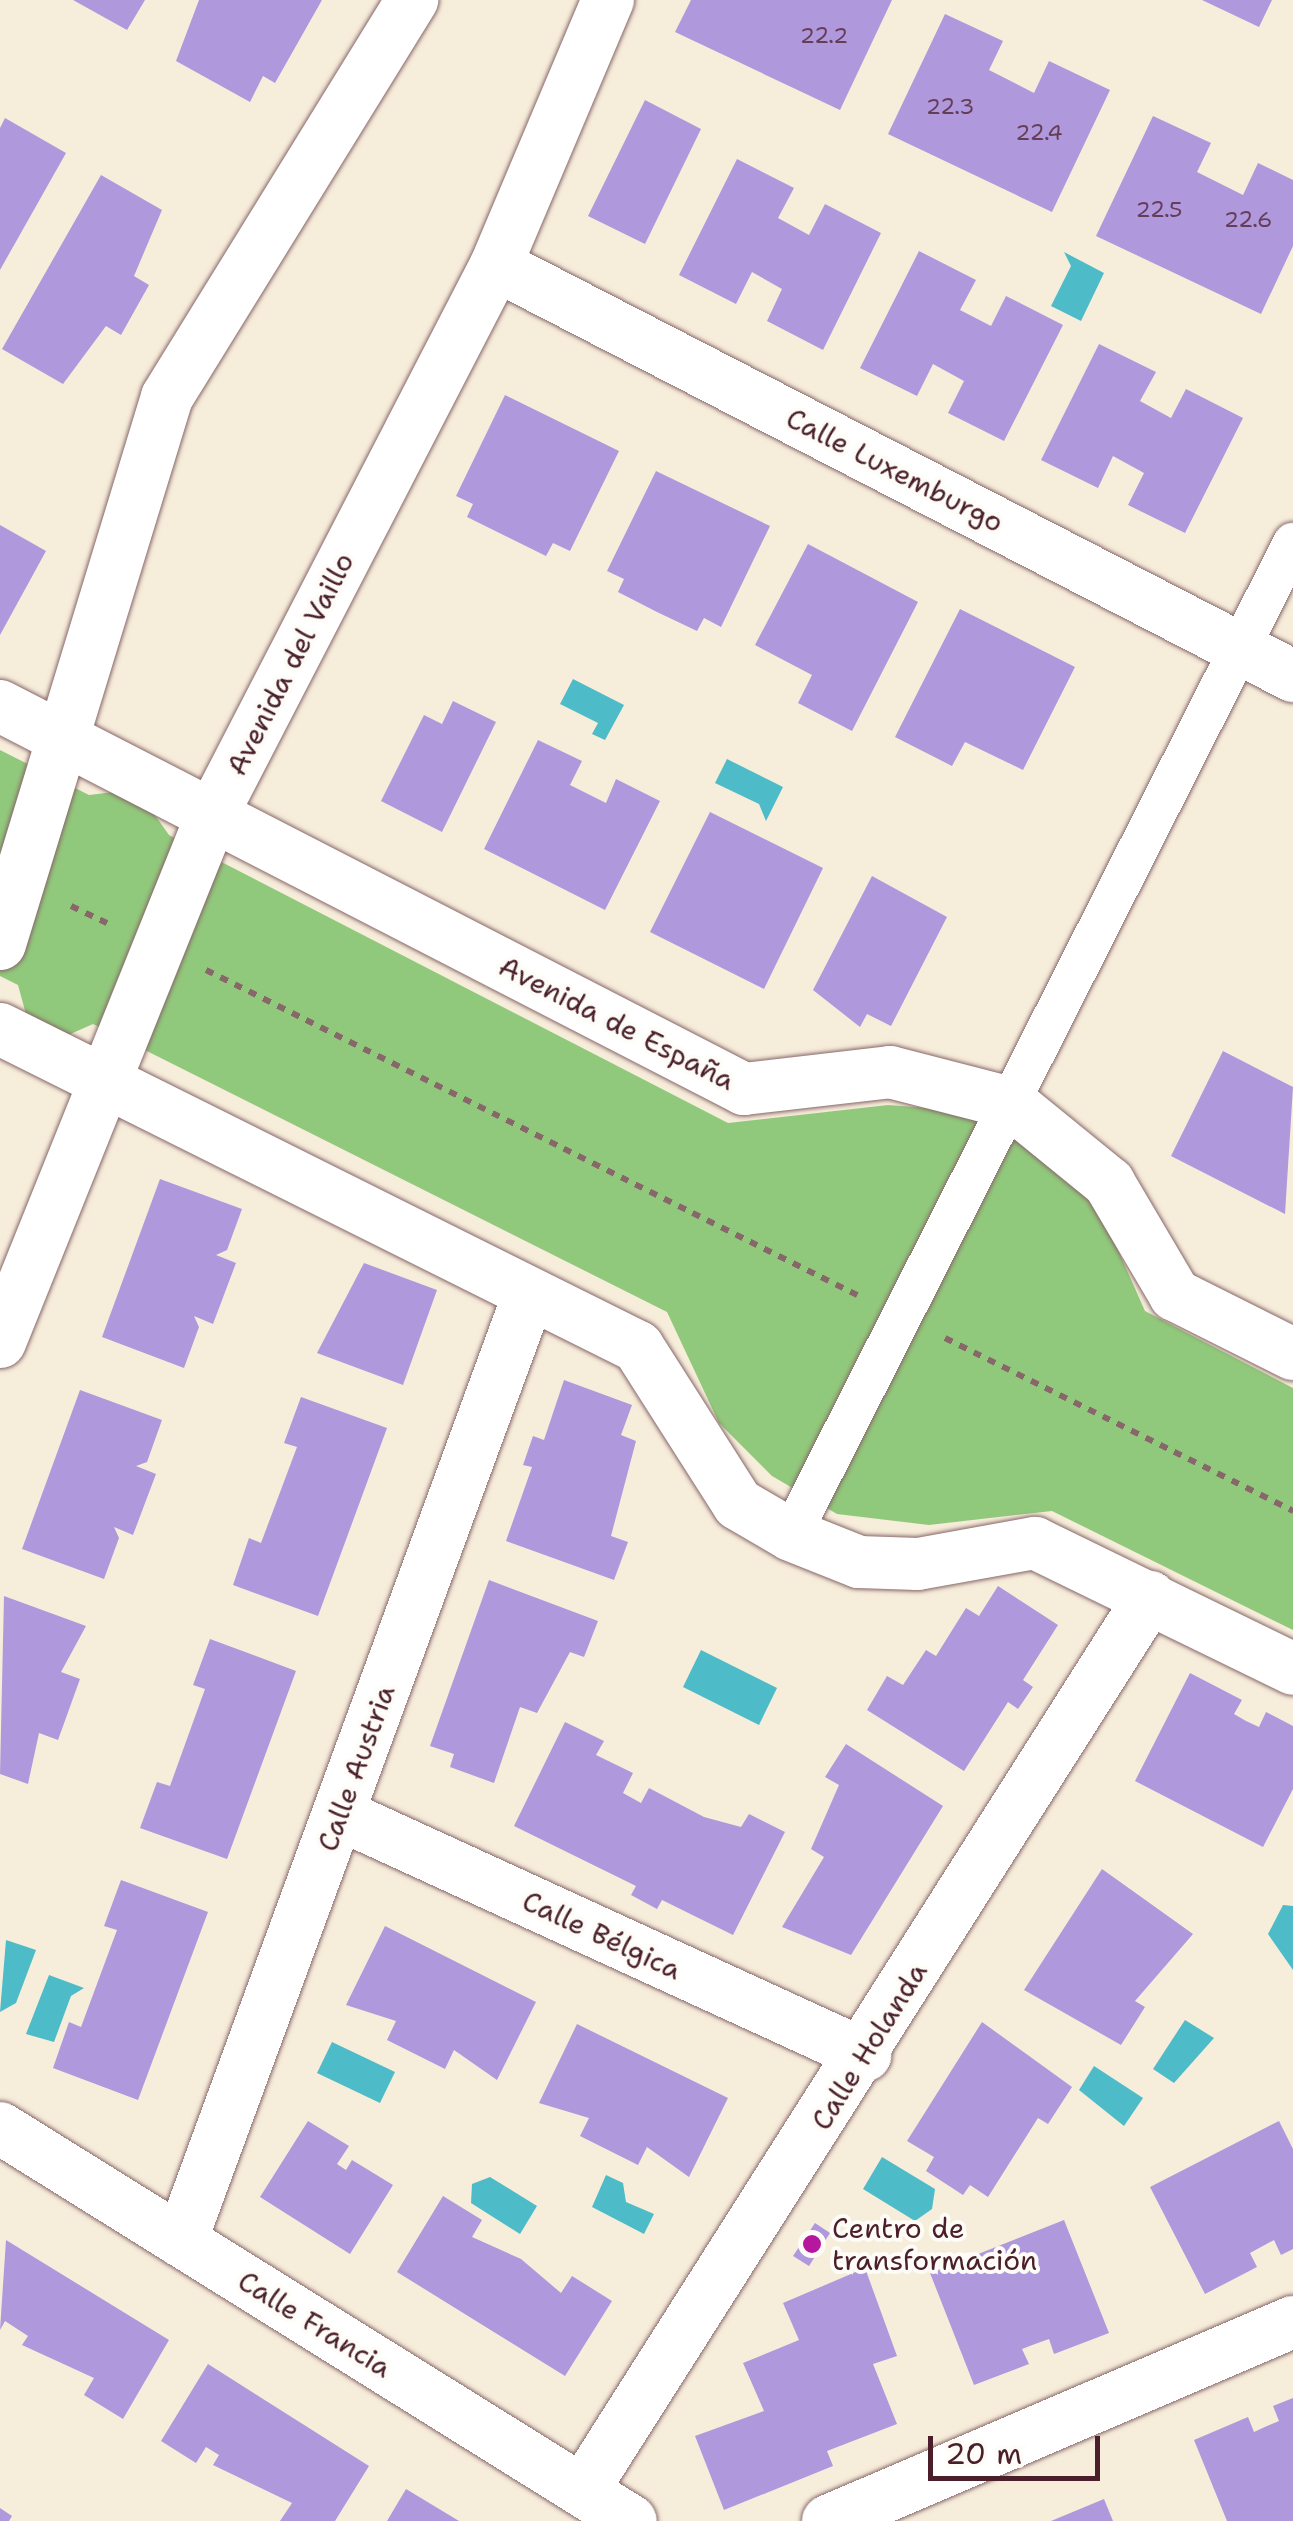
<!DOCTYPE html>
<html>
<head>
<meta charset="utf-8">
<style>
	body { margin:0 }
	#map { position:relative; width:1293px; height:2521px; overflow:hidden; background:#f7eddb; font-family:"Shantell Sans",sans-serif }
	div>[style] { position:absolute }
	.green>* { inset:0; background:#91c97c }
	.water>* { inset:0; background:#4ebbc8 }
	.building>* { inset:0; background:#b098dc }
	.path>* { height:6px; margin-top:-3px; transform-origin:0; background:repeating-linear-gradient(90deg,#876769 0 8px,transparent 0 16px) }
	.roads { filter:drop-shadow(0 0 2px #876769) drop-shadow(0 0 2px #876769) }
	.pedestrian>* { height:40px; margin:-20px; padding:0 20px; transform-origin:20px; border-radius:20px; background:#fff }
	.minor>* { height:52px; margin:-26px; padding:0 26px; transform-origin:26px; border-radius:26px; background:#fff }
	.dots>* { width:28px; height:28px; translate:-50% -50%; box-sizing:border-box; border:5px solid #fdfcf7; border-radius:50% }
	span { translate:-50% -50%; white-space:nowrap; text-align:center; line-height:1.15; -webkit-text-stroke:8px #fdfcf7; paint-order:stroke }
	.number-label { font-size:22px; color:#643d57 }
	.number-label span { -webkit-text-stroke-width:0 }
	.street-label { font-size:28px; color:#4a1f2b }
	.poi-label { font-size:28px; color:#4a1f2b }
	.left { translate:0 -50%; text-align:left }
	.scale { position:absolute; left:928px; top:2436px; width:172px; height:45px; box-sizing:border-box; border:5px solid #4a1f2b; border-top:0; padding-left:12px; font-size:30px; line-height:35px; white-space:nowrap; color:#4a1f2b; -webkit-text-stroke:8px #fdfcf7; paint-order:stroke }
</style>
</head>
<body>
<div id="map">
	<div class="green">
		<div style="clip-path:polygon(0 750px,89px 795px,114px 792px,152px 811px,169px 835px,728px 1123px,888px 1105px,967px 1111px,1034px 1145px,1098px 1205px,1145px 1311px,1293px 1388px,1293px 1630px,1052px 1511px,929px 1525px,837px 1514px,772px 1476px,719px 1423px,667px 1312px,93px 1024px,66px 1036px,27px 1018px,18px 985px,0 976px)"></div>
	</div>
	<div class="water">
		<div style="clip-path:polygon(1064px 252px,1104px 273px,1081px 321px,1051px 306px,1071px 266px)"></div>
		<div style="clip-path:polygon(573px 679px,624px 705px,605px 740px,592px 734px,598px 723px,560px 704px)"></div>
		<div style="clip-path:polygon(727px 759px,783px 787px,766px 821px,759px 804px,715px 783px)"></div>
		<div style="clip-path:polygon(701px 1650px,777px 1688px,759px 1725px,683px 1687px)"></div>
		<div style="clip-path:polygon(1283px 1905px,1293px 1906px,1293px 1970px,1268px 1934px)"></div>
		<div style="clip-path:polygon(6px 1940px,36px 1950px,16px 2003px,0 2012px)"></div>
		<div style="clip-path:polygon(49px 1975px,84px 1988px,71px 1996px,54px 2042px,26px 2034px)"></div>
		<div style="clip-path:polygon(1185px 2020px,1214px 2038px,1174px 2083px,1153px 2069px)"></div>
		<div style="clip-path:polygon(332px 2042px,395px 2072px,380px 2103px,317px 2073px)"></div>
		<div style="clip-path:polygon(1094px 2066px,1143px 2098px,1124px 2126px,1079px 2090px)"></div>
		<div style="clip-path:polygon(882px 2157px,935px 2189px,932px 2209px,915px 2221px,863px 2189px)"></div>
		<div style="clip-path:polygon(606px 2175px,623px 2183px,626px 2202px,654px 2214px,644px 2234px,592px 2207px)"></div>
		<div style="clip-path:polygon(490px 2177px,537px 2206px,520px 2234px,471px 2203px,472px 2184px)"></div>
	</div>
	<div class="building">
		<div style="clip-path:polygon(73px 0,145px 0,127px 30px)"></div>
		<div style="clip-path:polygon(199px 0,322px 0,275px 83px,263px 76px,250px 102px,176px 61px)"></div>
		<div style="clip-path:polygon(691px 0,892px 0,840px 110px,675px 32px)"></div>
		<div style="clip-path:polygon(1202px 0,1272px 0,1259px 27px)"></div>
		<div style="clip-path:polygon(945px 14px,1003px 41px,989px 70px,1034px 93px,1049px 61px,1110px 90px,1052px 212px,888px 134px)"></div>
		<div style="clip-path:polygon(645px 100px,701px 129px,645px 244px,588px 216px)"></div>
		<div style="clip-path:polygon(1153px 116px,1211px 143px,1197px 172px,1243px 195px,1258px 163px,1293px 180px,1293px 246px,1261px 314px,1096px 236px)"></div>
		<div style="clip-path:polygon(5px 118px,66px 153px,0 270px,0 128px)"></div>
		<div style="clip-path:polygon(737px 159px,794px 188px,778px 218px,809px 235px,825px 204px,881px 233px,823px 350px,767px 321px,782px 289px,752px 272px,736px 304px,679px 275px)"></div>
		<div style="clip-path:polygon(101px 175px,162px 210px,134px 276px,149px 285px,121px 335px,106px 326px,63px 384px,2px 349px)"></div>
		<div style="clip-path:polygon(919px 251px,976px 280px,960px 310px,991px 326px,1006px 296px,1063px 325px,1004px 441px,948px 413px,964px 381px,933px 364px,917px 396px,860px 368px)"></div>
		<div style="clip-path:polygon(1099px 344px,1156px 372px,1140px 401px,1171px 418px,1186px 389px,1243px 418px,1185px 533px,1128px 505px,1144px 473px,1113px 456px,1098px 488px,1041px 460px)"></div>
		<div style="clip-path:polygon(505px 395px,619px 451px,570px 551px,553px 543px,546px 556px,467px 517px,473px 504px,456px 496px)"></div>
		<div style="clip-path:polygon(656px 471px,770px 526px,721px 627px,704px 618px,697px 631px,657px 612px,618px 592px,624px 579px,607px 571px)"></div>
		<div style="clip-path:polygon(0 525px,46px 551px,0 635px)"></div>
		<div style="clip-path:polygon(808px 544px,918px 602px,852px 731px,798px 703px,812px 675px,755px 645px)"></div>
		<div style="clip-path:polygon(960px 609px,1075px 667px,1023px 770px,965px 742px,952px 766px,895px 737px)"></div>
		<div style="clip-path:polygon(453px 701px,496px 722px,442px 832px,381px 801px,424px 715px,442px 724px)"></div>
		<div style="clip-path:polygon(538px 740px,582px 761px,570px 785px,606px 803px,616px 779px,660px 801px,605px 910px,484px 849px)"></div>
		<div style="clip-path:polygon(710px 812px,823px 868px,764px 989px,650px 932px)"></div>
		<div style="clip-path:polygon(872px 876px,947px 917px,891px 1026px,867px 1014px,860px 1027px,813px 990px)"></div>
		<div style="clip-path:polygon(1223px 1051px,1293px 1087px,1285px 1214px,1171px 1156px)"></div>
		<div style="clip-path:polygon(160px 1179px,242px 1209px,227px 1250px,216px 1255px,236px 1263px,213px 1324px,194px 1316px,199px 1327px,184px 1368px,102px 1337px)"></div>
		<div style="clip-path:polygon(364px 1263px,437px 1290px,403px 1385px,317px 1353px)"></div>
		<div style="clip-path:polygon(564px 1380px,632px 1405px,621px 1435px,636px 1441px,611px 1536px,628px 1542px,614px 1580px,506px 1541px,532px 1467px,523px 1465px,533px 1436px,544px 1440px)"></div>
		<div style="clip-path:polygon(80px 1390px,162px 1420px,147px 1462px,136px 1466px,156px 1474px,133px 1535px,114px 1527px,119px 1538px,104px 1579px,22px 1549px)"></div>
		<div style="clip-path:polygon(301px 1397px,387px 1428px,318px 1616px,233px 1585px,249px 1538px,261px 1543px,297px 1447px,284px 1443px)"></div>
		<div style="clip-path:polygon(489px 1580px,598px 1621px,584px 1657px,570px 1652px,537px 1713px,520px 1707px,494px 1783px,450px 1767px,454px 1754px,430px 1746px)"></div>
		<div style="clip-path:polygon(998px 1586px,1058px 1625px,1023px 1680px,1033px 1687px,1018px 1709px,1008px 1702px,964px 1771px,867px 1710px,887px 1676px,903px 1685px,926px 1650px,936px 1656px,966px 1608px,979px 1616px)"></div>
		<div style="clip-path:polygon(4px 1596px,86px 1626px,61px 1672px,80px 1679px,58px 1740px,39px 1733px,28px 1784px,0 1774px)"></div>
		<div style="clip-path:polygon(210px 1639px,296px 1671px,227px 1859px,140px 1828px,157px 1782px,170px 1786px,205px 1689px,193px 1685px)"></div>
		<div style="clip-path:polygon(1190px 1673px,1242px 1700px,1234px 1714px,1246px 1721px,1259px 1727px,1266px 1712px,1293px 1726px,1293px 1789px,1263px 1847px,1135px 1781px)"></div>
		<div style="clip-path:polygon(565px 1722px,604px 1741px,596px 1755px,633px 1773px,623px 1793px,641px 1803px,649px 1788px,704px 1817px,741px 1827px,749px 1814px,785px 1832px,733px 1935px,662px 1900px,657px 1909px,631px 1895px,636px 1886px,514px 1826px)"></div>
		<div style="clip-path:polygon(846px 1744px,943px 1806px,851px 1955px,782px 1927px,824px 1857px,811px 1849px,839px 1785px,825px 1777px)"></div>
		<div style="clip-path:polygon(1102px 1869px,1193px 1934px,1135px 2001px,1145px 2007px,1121px 2045px,1024px 1990px)"></div>
		<div style="clip-path:polygon(121px 1880px,208px 1912px,138px 2100px,53px 2068px,69px 2022px,81px 2027px,117px 1930px,104px 1926px)"></div>
		<div style="clip-path:polygon(385px 1926px,536px 2002px,497px 2080px,454px 2050px,445px 2069px,387px 2040px,396px 2021px,346px 2005px)"></div>
		<div style="clip-path:polygon(982px 2022px,1072px 2087px,1048px 2124px,1038px 2118px,988px 2197px,970px 2185px,963px 2195px,926px 2171px,934px 2157px,907px 2141px)"></div>
		<div style="clip-path:polygon(577px 2024px,728px 2098px,689px 2177px,647px 2147px,638px 2165px,580px 2136px,589px 2118px,539px 2103px)"></div>
		<div style="clip-path:polygon(308px 2121px,349px 2146px,337px 2164px,346px 2170px,352px 2160px,393px 2185px,350px 2254px,260px 2197px)"></div>
		<div style="clip-path:polygon(1279px 2121px,1293px 2149px,1293px 2249px,1281px 2255px,1274px 2240px,1250px 2253px,1257px 2267px,1205px 2294px,1150px 2187px)"></div>
		<div style="clip-path:polygon(443px 2196px,482px 2220px,472px 2237px,521px 2259px,561px 2293px,572px 2276px,612px 2301px,565px 2376px,397px 2272px)"></div>
		<div style="clip-path:polygon(1064px 2220px,1109px 2333px,1054px 2354px,1049px 2339px,1035px 2344px,1022px 2349px,1029px 2364px,974px 2385px,930px 2273px)"></div>
		<div style="clip-path:polygon(815px 2223px,830px 2233px,809px 2266px,793px 2256px)"></div>
		<div style="clip-path:polygon(6px 2240px,169px 2340px,123px 2419px,84px 2395px,94px 2378px,22px 2345px,28px 2336px,5px 2321px,0 2330px)"></div>
		<div style="clip-path:polygon(865px 2268px,897px 2356px,873px 2364px,897px 2424px,827px 2451px,833px 2466px,724px 2510px,695px 2436px,764px 2411px,743px 2363px,799px 2340px,783px 2303px)"></div>
		<div style="clip-path:polygon(208px 2364px,369px 2466px,335px 2521px,280px 2521px,292px 2503px,213px 2465px,219px 2455px,206px 2447px,196px 2463px,161px 2441px)"></div>
		<div style="clip-path:polygon(1293px 2398px,1293px 2521px,1227px 2521px,1194px 2440px,1248px 2417px,1254px 2432px,1267px 2426px,1279px 2421px,1273px 2406px)"></div>
		<div style="clip-path:polygon(406px 2489px,459px 2521px,387px 2521px)"></div>
		<div style="clip-path:polygon(1104px 2499px,1113px 2521px,1051px 2521px)"></div>
		<div style="clip-path:polygon(0 2508px,12px 2516px,9px 2521px,0 2521px)"></div>
	</div>
	<div class="path">
		<div style="left:71px;top:906px;width:42px;rotate:25.3deg"></div>
		<div style="left:206px;top:970px;width:728px;rotate:26.53deg"></div>
		<div style="left:945px;top:1338px;width:389px;rotate:26.4deg"></div>
	</div>
	<div class="roads">
		<div class="pedestrian">
			<div style="left:791px;top:1535px;width:1112px;rotate:-63.16deg"></div>
		</div>
		<div class="minor">
			<div style="left:496px;top:265px;width:897px;rotate:27.28deg"></div>
			<div style="left:0;top:706px;width:837px;rotate:27.24deg"></div>
			<div style="left:744px;top:1089px;width:147px;rotate:-6.6deg"></div>
			<div style="left:890px;top:1072px;width:125px;rotate:14.4deg"></div>
			<div style="left:1011px;top:1103px;width:127px;rotate:39.2deg"></div>
			<div style="left:1109px;top:1183px;width:130px;rotate:59.5deg"></div>
			<div style="left:1175px;top:1295px;width:132px;rotate:26.6deg"></div>
			<div style="left:0;top:944px;width:572px;rotate:-73.02deg"></div>
			<div style="left:167px;top:397px;width:467px;rotate:-58.3deg"></div>
			<div style="left:0;top:1029px;width:713px;rotate:26.49deg"></div>
			<div style="left:638px;top:1347px;width:186px;rotate:57.5deg"></div>
			<div style="left:738px;top:1504px;width:61px;rotate:30.3deg"></div>
			<div style="left:791px;top:1535px;width:73px;rotate:21.7deg"></div>
			<div style="left:859px;top:1562px;width:59px;rotate:1.9deg"></div>
			<div style="left:918px;top:1564px;width:119px;rotate:-10.2deg"></div>
			<div style="left:1035px;top:1543px;width:287px;rotate:26deg"></div>
			<div style="left:0;top:1342px;width:568px;rotate:-68.09deg"></div>
			<div style="left:212px;top:815px;width:619px;rotate:-62.69deg"></div>
			<div style="left:496px;top:265px;width:288px;rotate:-67.1deg"></div>
			<div style="left:339px;top:1814px;width:579px;rotate:24.62deg"></div>
			<div style="left:0;top:2128px;width:743px;rotate:31.92deg"></div>
			<div style="left:181px;top:2241px;width:1009px;rotate:-69.82deg"></div>
			<div style="left:583px;top:2490px;width:1058px;rotate:-57.59deg"></div>
			<div style="left:828px;top:2521px;width:506px;rotate:-23.17deg"></div>
		</div>
	</div>
	<div class="dots">
		<div style="left:812px;top:2244px;background:#b5179e"></div>
	</div>
	<div class="number-label">
		<span style="left:824px;top:36px">22.2</span>
		<span style="left:950px;top:107px">22.3</span>
		<span style="left:1039px;top:133px">22.4</span>
		<span style="left:1159px;top:210px">22.5</span>
		<span style="left:1248px;top:220px">22.6</span>
	</div>
	<div class="street-label">
		<span style="left:895px;top:470px;rotate:27deg">Calle Luxemburgo</span>
		<span style="left:290px;top:664px;rotate:-63deg">Avenida del Vaillo</span>
		<span style="left:617px;top:1023px;rotate:27deg">Avenida de España</span>
		<span style="left:356px;top:1768px;rotate:-70deg">Calle Austria</span>
		<span style="left:602px;top:1935px;rotate:25deg">Calle Bélgica</span>
		<span style="left:869px;top:2046px;rotate:-58deg">Calle Holanda</span>
		<span style="left:315px;top:2324px;rotate:32deg">Calle Francia</span>
	</div>
	<div class="poi-label">
		<span class="left" style="left:832px;top:2244px">Centro de<br>transformación</span>
	</div>
	<div class="scale">20 m</div>
</div>
</body>
</html>
